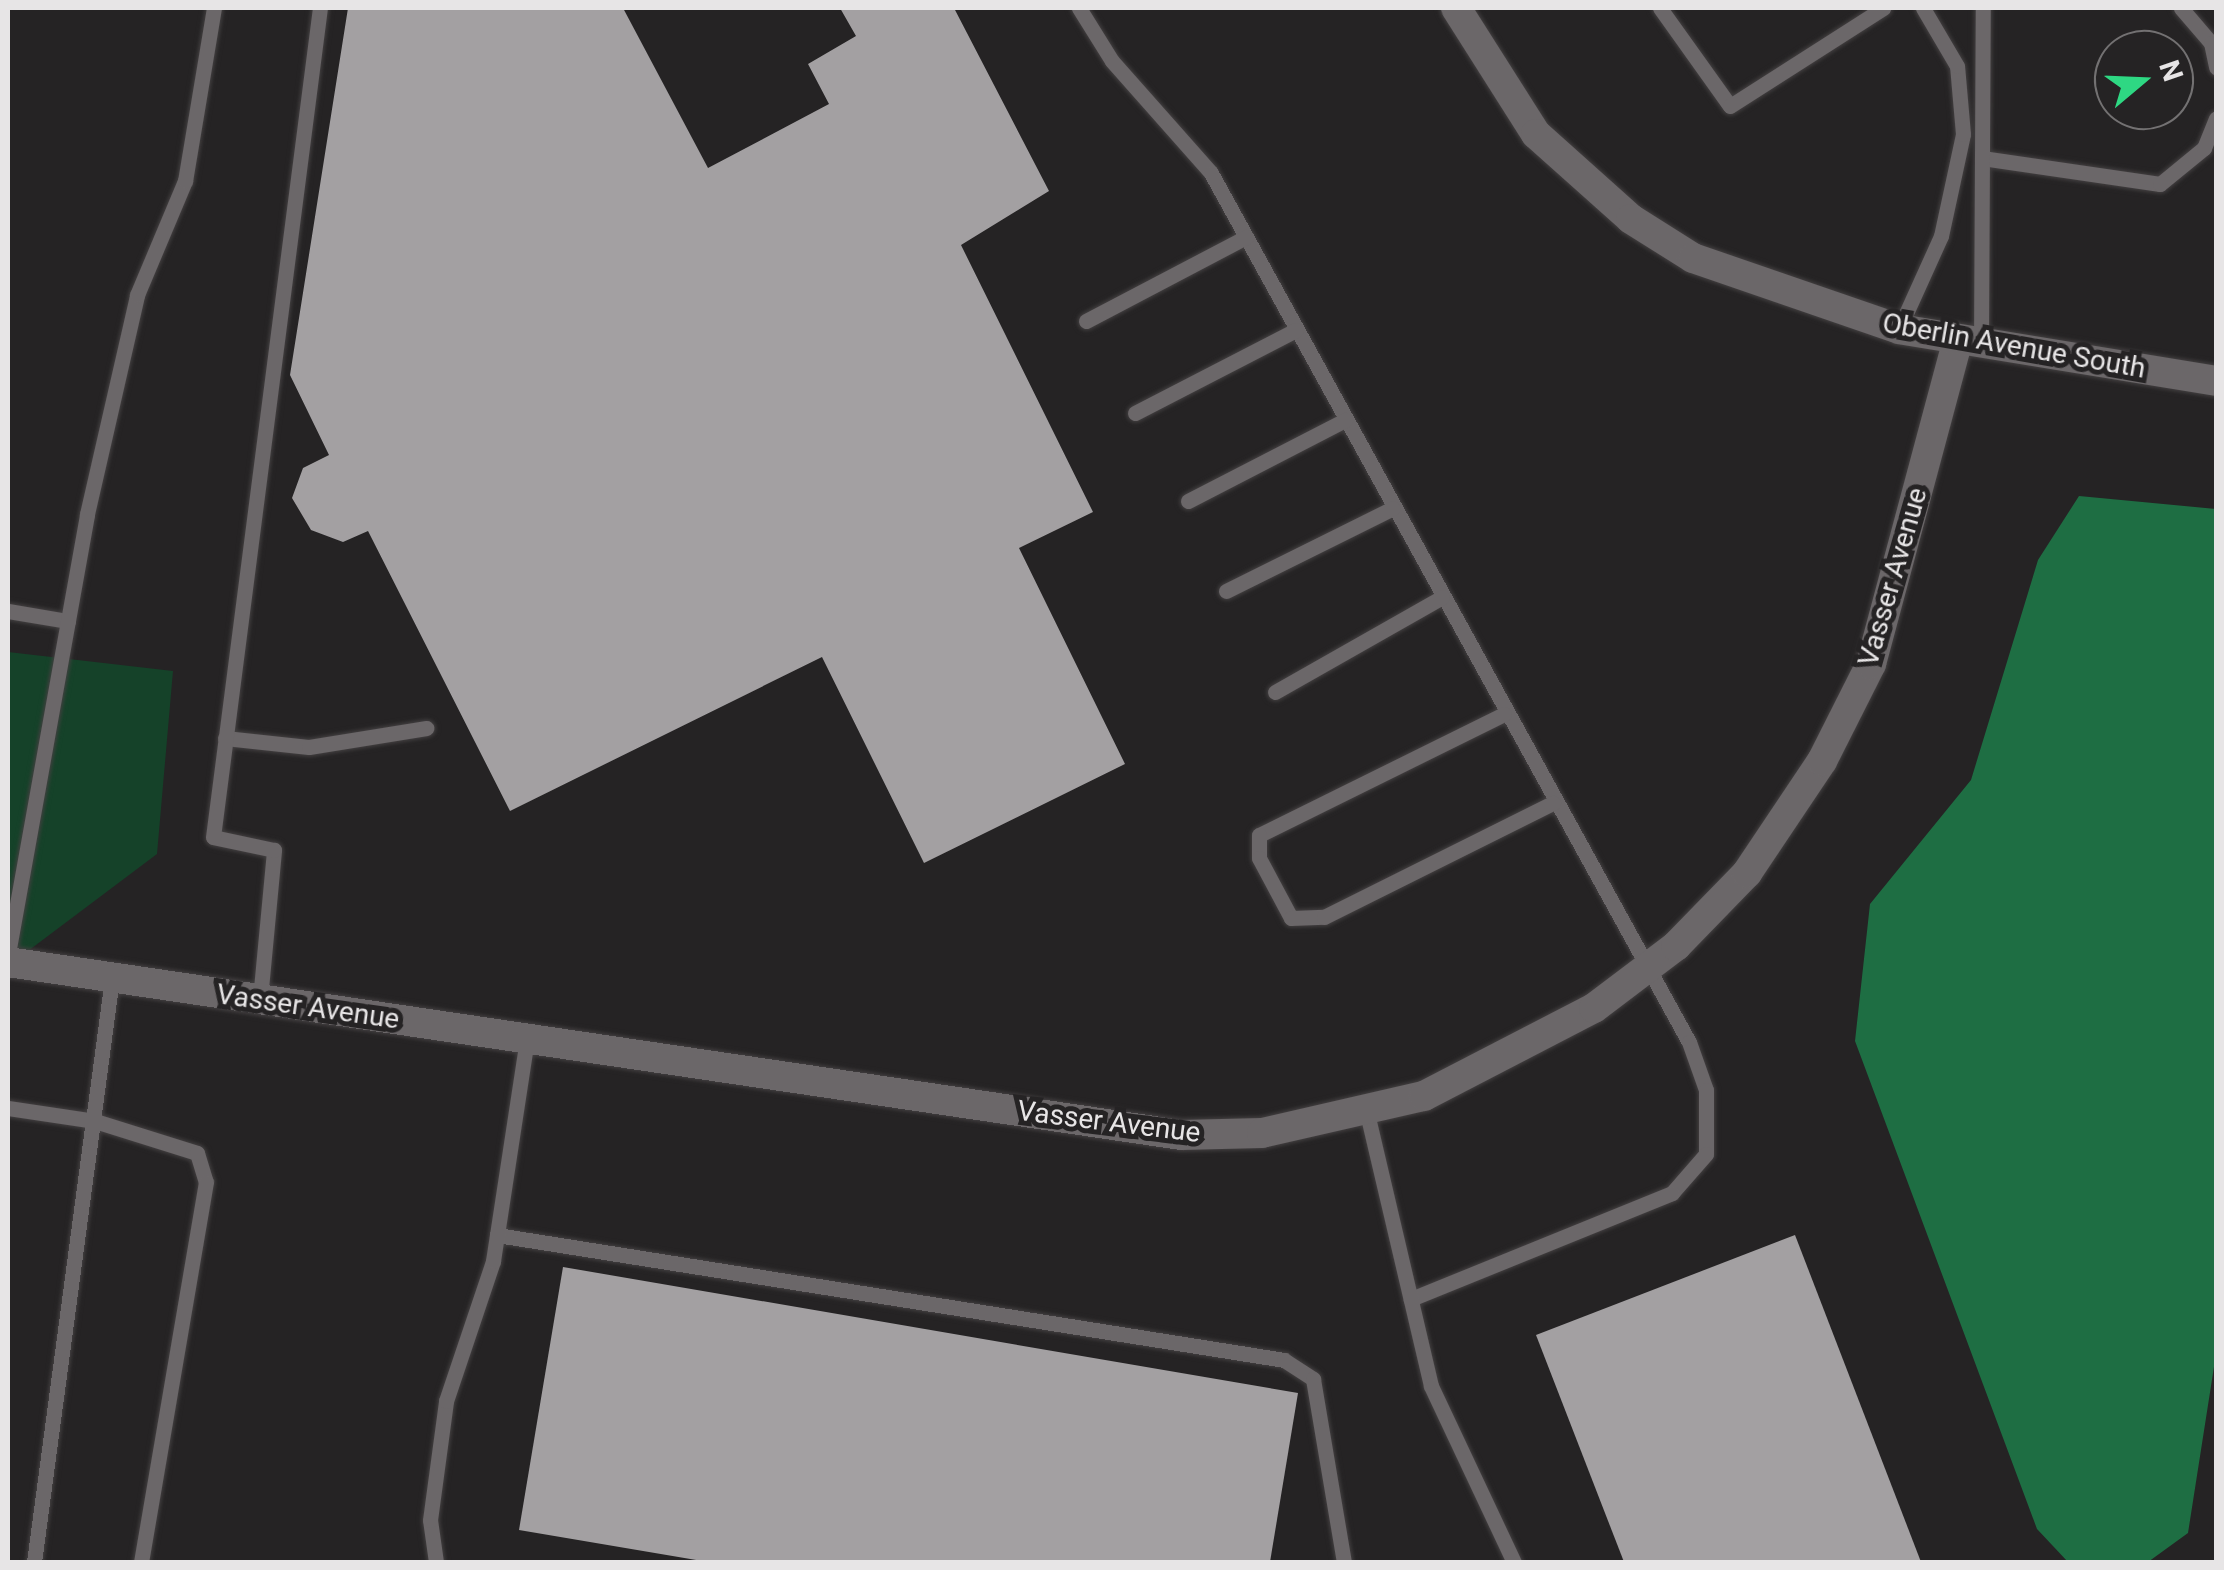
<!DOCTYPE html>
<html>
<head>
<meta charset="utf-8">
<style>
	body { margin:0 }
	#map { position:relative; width:2224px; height:1570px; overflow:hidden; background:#252324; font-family:Roboto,sans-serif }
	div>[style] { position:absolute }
	.green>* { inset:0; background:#154229 }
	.water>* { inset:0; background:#1e6e43 }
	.building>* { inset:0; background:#a3a0a2 }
	.roads { filter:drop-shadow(0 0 2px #434041) drop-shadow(0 0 2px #434041) }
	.service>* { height:15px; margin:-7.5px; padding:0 7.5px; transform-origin:7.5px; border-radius:7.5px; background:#6b6769 }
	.minor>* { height:30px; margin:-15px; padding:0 15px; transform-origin:15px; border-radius:15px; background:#6b6769 }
	.tertiary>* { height:30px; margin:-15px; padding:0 15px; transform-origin:15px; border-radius:15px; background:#6b6769 }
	span { translate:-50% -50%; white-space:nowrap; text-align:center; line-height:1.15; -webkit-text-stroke:10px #252324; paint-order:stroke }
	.street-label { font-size:28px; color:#e7e5e6 }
	.frame { position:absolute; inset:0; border:10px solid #e7e5e6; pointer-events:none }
	.north { position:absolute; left:2094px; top:30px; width:100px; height:100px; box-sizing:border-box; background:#252324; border:2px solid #737172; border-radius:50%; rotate:71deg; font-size:28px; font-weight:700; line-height:40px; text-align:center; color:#e7e5e6 }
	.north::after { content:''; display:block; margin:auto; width:35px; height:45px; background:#2ed883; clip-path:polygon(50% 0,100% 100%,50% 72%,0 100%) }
</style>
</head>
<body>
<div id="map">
	<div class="green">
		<div style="clip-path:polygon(8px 652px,173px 671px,157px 854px,8px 966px)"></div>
	</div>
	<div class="water">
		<div style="clip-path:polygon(2079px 496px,2216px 509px,2216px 1354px,2188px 1533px,2148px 1562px,2068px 1562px,2037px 1529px,1855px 1041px,1870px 904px,1971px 780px,2038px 560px)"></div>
	</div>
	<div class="building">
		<div style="clip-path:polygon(348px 8px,623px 8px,708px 168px,829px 104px,808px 64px,856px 36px,840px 8px,954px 8px,1049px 191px,961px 245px,1093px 512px,1019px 548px,1125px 764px,924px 863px,822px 657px,510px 811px,368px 531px,343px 542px,311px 530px,292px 498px,303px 468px,329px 455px,290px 375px)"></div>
		<div style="clip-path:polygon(1795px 1235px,1921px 1562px,1624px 1562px,1536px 1335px)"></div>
		<div style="clip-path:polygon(563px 1267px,1298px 1393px,1270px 1562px,708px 1562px,519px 1530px)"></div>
	</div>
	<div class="roads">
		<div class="service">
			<div style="left:1079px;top:8px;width:62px;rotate:58.1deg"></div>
			<div style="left:1112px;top:61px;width:149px;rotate:48.5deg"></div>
			<div style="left:1211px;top:173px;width:992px;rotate:61.19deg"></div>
			<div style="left:1689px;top:1042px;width:51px;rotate:70.5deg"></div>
			<div style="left:1706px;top:1090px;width:64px;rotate:90deg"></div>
			<div style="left:1706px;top:1154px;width:52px;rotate:131.1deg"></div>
			<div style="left:1672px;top:1193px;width:282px;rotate:157.9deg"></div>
			<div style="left:1660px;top:8px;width:120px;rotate:54.5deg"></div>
			<div style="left:1730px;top:106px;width:182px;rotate:-32.6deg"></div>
			<div style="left:2181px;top:8px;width:46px;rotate:49.4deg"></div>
			<div style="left:2211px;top:43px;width:25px;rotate:78deg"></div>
			<div style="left:1982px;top:158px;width:180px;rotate:8.3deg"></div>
			<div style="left:2160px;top:184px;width:57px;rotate:-39.3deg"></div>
			<div style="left:2204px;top:148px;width:32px;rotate:-68deg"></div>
			<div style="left:1086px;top:321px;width:181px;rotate:-27.7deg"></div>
			<div style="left:1899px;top:329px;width:102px;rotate:-65.7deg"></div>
			<div style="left:1941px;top:236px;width:104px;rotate:-77.8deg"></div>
			<div style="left:1963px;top:134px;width:68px;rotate:-95deg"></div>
			<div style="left:1957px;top:66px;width:67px;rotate:-120.4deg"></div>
			<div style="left:1981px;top:346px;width:338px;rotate:-89.7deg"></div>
			<div style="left:1135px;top:413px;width:181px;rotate:-27.3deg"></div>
			<div style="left:1188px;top:501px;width:177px;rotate:-27.3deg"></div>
			<div style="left:1226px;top:591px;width:186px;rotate:-26.4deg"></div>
			<div style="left:8px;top:611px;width:61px;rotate:9.5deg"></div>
			<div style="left:1275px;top:692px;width:192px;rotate:-29.6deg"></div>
			<div style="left:1504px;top:714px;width:273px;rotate:153.7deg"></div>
			<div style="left:1259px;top:835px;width:23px;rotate:90deg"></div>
			<div style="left:1259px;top:858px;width:68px;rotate:61.9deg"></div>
			<div style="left:1291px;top:918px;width:33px;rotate:-2deg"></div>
			<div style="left:1324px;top:917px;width:256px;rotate:-26.5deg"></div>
			<div style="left:225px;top:738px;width:84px;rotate:6.1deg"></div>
			<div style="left:309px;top:747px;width:119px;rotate:-9.2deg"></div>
			<div style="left:8px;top:954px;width:447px;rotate:-79.8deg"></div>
			<div style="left:87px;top:514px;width:225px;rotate:-77.1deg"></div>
			<div style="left:137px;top:295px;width:124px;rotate:-67.2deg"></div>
			<div style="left:185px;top:181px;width:175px;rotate:-80.5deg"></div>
			<div style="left:260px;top:999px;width:150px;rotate:-84.6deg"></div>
			<div style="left:274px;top:850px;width:62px;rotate:-168deg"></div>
			<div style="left:213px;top:837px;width:836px;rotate:-82.65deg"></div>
			<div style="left:8px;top:1108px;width:88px;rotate:8.5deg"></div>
			<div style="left:95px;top:1121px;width:107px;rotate:17.4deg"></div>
			<div style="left:197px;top:1153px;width:30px;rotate:73deg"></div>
			<div style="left:206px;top:1182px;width:386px;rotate:99.7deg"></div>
			<div style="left:1367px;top:1113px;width:280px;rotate:76.8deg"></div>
			<div style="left:1431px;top:1386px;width:195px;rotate:64.8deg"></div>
			<div style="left:497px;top:1235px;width:797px;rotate:9.02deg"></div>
			<div style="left:1284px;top:1360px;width:35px;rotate:33deg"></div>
			<div style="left:1313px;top:1379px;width:186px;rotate:80.4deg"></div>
			<div style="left:34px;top:1562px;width:589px;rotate:-82.39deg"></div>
			<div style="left:436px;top:1562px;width:42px;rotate:-98.1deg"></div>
			<div style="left:430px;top:1520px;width:120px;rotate:-82.3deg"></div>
			<div style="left:446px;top:1401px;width:148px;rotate:-71.4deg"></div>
			<div style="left:493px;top:1261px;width:225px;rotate:-81.3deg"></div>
		</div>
		<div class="minor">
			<div style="left:8px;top:962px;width:1186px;rotate:8.39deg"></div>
			<div style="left:1181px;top:1135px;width:81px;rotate:-1.4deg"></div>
			<div style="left:1262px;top:1133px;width:166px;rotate:-12.9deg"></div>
			<div style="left:1424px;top:1096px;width:191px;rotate:-27.4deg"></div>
			<div style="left:1594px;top:1008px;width:103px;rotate:-37.1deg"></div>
			<div style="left:1676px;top:946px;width:102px;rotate:-45.8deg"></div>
			<div style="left:1747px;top:873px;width:135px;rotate:-56.2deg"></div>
			<div style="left:1822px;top:761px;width:109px;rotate:-63.2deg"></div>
			<div style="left:1871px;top:664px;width:333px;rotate:-75deg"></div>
		</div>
		<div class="tertiary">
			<div style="left:1456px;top:8px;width:149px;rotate:57.6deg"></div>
			<div style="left:1536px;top:134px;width:127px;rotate:41.8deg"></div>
			<div style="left:1631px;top:219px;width:73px;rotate:32.2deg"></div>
			<div style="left:1693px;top:258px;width:218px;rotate:19deg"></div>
			<div style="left:1899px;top:329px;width:321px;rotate:9.3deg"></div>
		</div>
	</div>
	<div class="street-label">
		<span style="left:2014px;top:346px;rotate:10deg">Oberlin Avenue South</span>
		<span style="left:1893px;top:577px;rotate:-74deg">Vasser Avenue</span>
		<span style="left:308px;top:1007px;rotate:8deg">Vasser Avenue</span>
		<span style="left:1109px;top:1122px;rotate:7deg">Vasser Avenue</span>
	</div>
	<div class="frame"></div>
	<div class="north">N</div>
</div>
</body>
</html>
